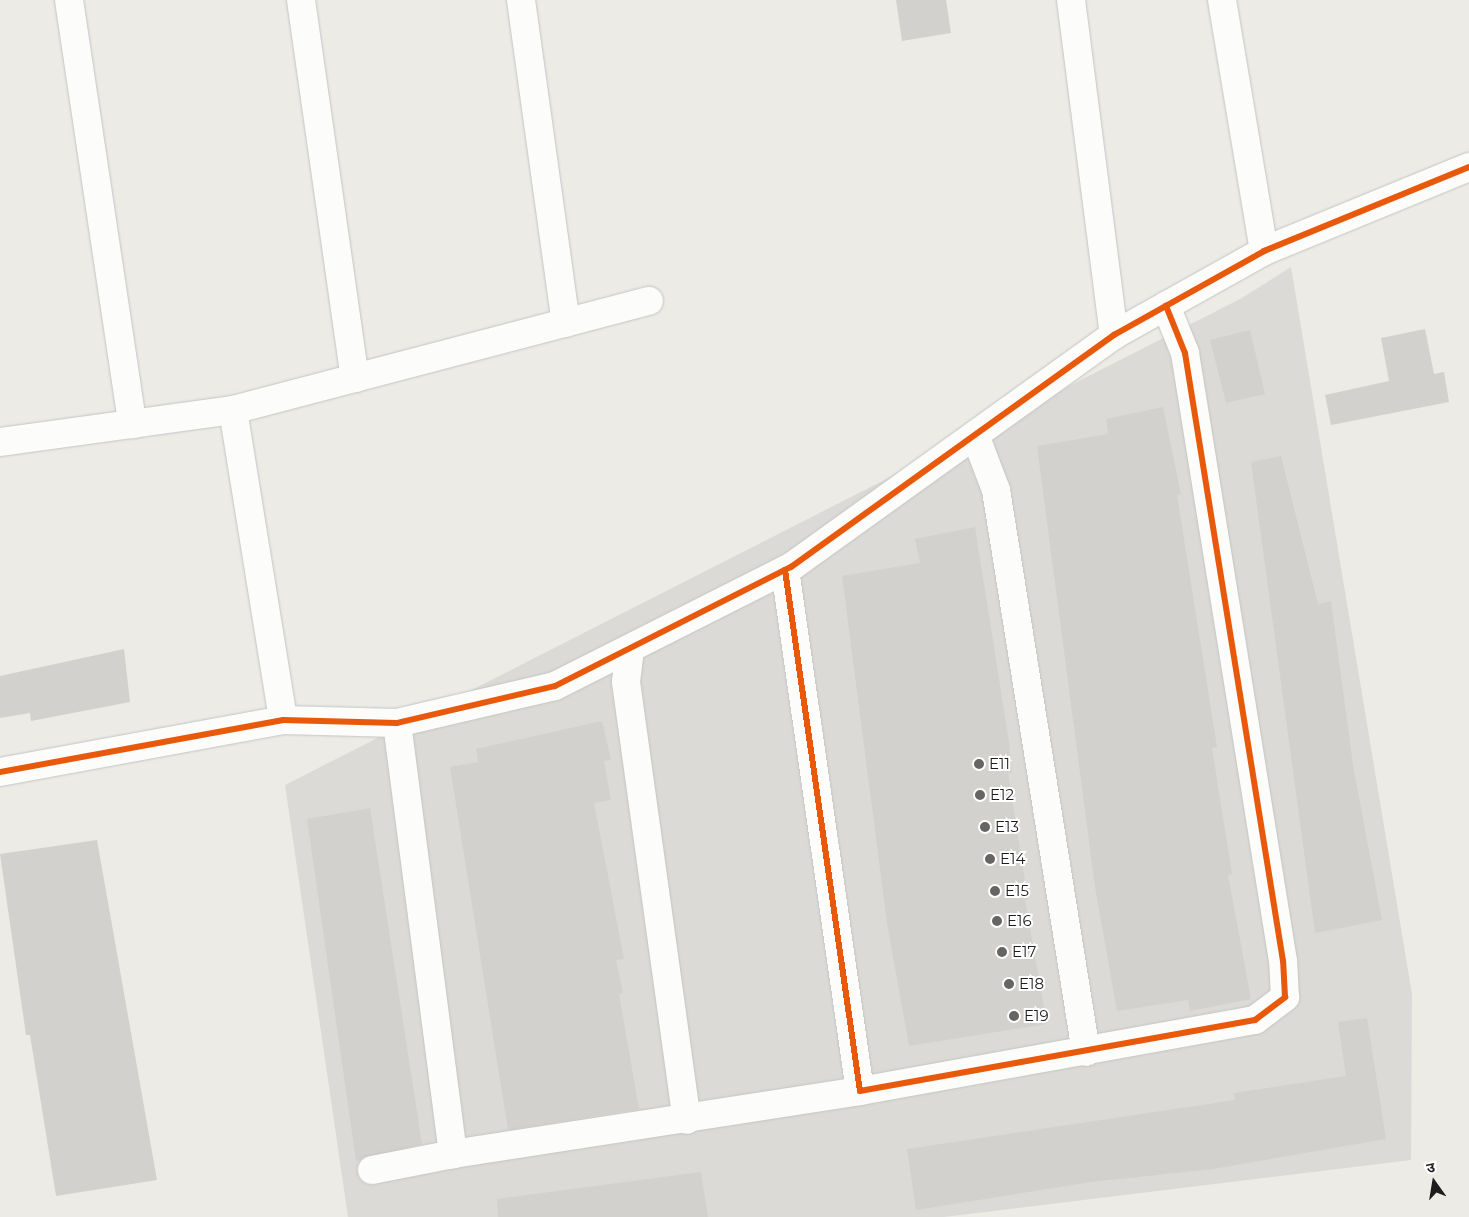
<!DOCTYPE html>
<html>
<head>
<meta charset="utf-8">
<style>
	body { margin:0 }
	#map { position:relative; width:1469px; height:1217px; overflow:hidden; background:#ecebe6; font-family:Montserrat,"Noto Sans Devanagari",sans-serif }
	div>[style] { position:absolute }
	.residential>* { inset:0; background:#dbdad7 }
	.building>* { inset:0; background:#d3d1cd }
	.roads { filter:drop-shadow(0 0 1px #c4c4c2) drop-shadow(0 0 1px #c4c4c2) }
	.minor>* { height:28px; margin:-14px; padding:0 14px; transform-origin:14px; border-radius:14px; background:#fcfcfb }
	.cycleway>* { height:6px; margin:-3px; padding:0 3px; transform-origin:3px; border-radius:3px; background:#e8590c }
	.dots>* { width:14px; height:14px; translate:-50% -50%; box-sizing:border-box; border:2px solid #fff; border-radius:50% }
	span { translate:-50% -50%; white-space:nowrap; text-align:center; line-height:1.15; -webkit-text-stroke:4px #fff; paint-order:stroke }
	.poi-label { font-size:15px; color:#1d1d1d }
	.left { translate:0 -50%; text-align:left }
	.north { position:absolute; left:1409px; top:1157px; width:50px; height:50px; -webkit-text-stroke:4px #fff; paint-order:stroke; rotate:347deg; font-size:14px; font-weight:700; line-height:20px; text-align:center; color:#1d1d1d }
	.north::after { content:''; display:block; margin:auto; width:18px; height:22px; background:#1d1d1d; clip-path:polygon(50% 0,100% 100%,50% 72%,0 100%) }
</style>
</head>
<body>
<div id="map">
	<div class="residential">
		<div style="clip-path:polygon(1291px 267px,1412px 994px,1411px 1160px,944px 1217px,348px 1217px,285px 785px,1242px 298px)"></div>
	</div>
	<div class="building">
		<div style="clip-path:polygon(896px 0,946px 0,951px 33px,902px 41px)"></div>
		<div style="clip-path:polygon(1425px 329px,1434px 374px,1444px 372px,1449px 402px,1331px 425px,1325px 395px,1389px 381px,1381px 338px)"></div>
		<div style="clip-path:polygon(1250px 330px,1265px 394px,1226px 403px,1210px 340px)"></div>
		<div style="clip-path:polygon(1163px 407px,1181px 494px,1177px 495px,1217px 747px,1212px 748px,1232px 874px,1228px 875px,1251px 999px,1190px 1011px,1188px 1000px,1117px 1011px,1095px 887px,1037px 446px,1108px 434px,1106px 419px)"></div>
		<div style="clip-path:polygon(1281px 456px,1318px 604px,1331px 601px,1353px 765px,1382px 920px,1315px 933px,1251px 462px)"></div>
		<div style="clip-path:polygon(975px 527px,1009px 742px,1012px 773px,1008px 773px,1028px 900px,1025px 900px,1047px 1024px,909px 1046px,887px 923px,842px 576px,920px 563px,915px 539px)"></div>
		<div style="clip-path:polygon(124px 649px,130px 702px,31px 721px,30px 713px,0 718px,0 676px)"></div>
		<div style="clip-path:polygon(602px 721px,611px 760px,604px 761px,611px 800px,594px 803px,624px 959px,616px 960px,623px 993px,619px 994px,639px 1109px,508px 1130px,450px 767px,478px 762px,476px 749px)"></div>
		<div style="clip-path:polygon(370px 808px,422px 1144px,356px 1161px,307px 819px)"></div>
		<div style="clip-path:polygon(97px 840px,157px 1180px,56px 1196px,30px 1035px,26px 1035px,0 854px)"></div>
		<div style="clip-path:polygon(1367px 1018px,1386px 1139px,1213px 1169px,1091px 1182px,916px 1210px,907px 1149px,1235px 1100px,1234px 1093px,1346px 1076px,1338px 1022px)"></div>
		<div style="clip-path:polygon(701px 1172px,708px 1217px,498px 1217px,497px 1199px)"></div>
	</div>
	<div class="roads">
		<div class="minor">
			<div style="left:69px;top:0;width:429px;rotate:81.5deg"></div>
			<div style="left:301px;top:0;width:382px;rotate:81.9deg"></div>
			<div style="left:521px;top:0;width:326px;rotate:82.1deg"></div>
			<div style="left:1071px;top:0;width:338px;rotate:82.7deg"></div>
			<div style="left:1222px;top:0;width:254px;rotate:80.5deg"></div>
			<div style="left:233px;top:410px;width:314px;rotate:80.8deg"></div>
			<div style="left:975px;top:435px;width:59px;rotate:69.1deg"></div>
			<div style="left:996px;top:490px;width:569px;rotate:80.9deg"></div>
			<div style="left:0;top:442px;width:235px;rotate:-7.8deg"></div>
			<div style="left:233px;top:410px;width:430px;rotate:-14.7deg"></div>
			<div style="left:785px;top:570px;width:526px;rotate:81.81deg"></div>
			<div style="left:860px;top:1091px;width:401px;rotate:-10.2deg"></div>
			<div style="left:1255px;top:1020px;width:38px;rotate:-37deg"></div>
			<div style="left:1285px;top:997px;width:36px;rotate:-93deg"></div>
			<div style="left:1283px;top:961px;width:616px;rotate:-99.16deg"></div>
			<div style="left:1185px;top:353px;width:51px;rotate:-112deg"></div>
			<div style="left:630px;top:649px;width:33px;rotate:97deg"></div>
			<div style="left:626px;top:682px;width:442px;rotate:82.1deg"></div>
			<div style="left:397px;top:723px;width:435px;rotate:82.6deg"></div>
			<div style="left:453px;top:1154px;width:412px;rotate:-8.8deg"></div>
			<div style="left:0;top:772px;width:288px;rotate:-10.4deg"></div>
			<div style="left:283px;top:720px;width:114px;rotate:1.5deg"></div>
			<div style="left:397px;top:723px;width:162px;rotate:-13.2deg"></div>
			<div style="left:555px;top:686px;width:264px;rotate:-26.8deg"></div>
			<div style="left:791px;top:567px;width:398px;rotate:-35.7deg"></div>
			<div style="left:1114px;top:335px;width:172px;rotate:-29.2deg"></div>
			<div style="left:1264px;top:251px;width:222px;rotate:-22.3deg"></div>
			<div style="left:372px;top:1170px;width:83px;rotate:-11.2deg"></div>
		</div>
	</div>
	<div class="cycleway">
		<div style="left:785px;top:570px;width:526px;rotate:81.81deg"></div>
		<div style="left:860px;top:1091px;width:401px;rotate:-10.2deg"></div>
		<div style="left:1255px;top:1020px;width:38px;rotate:-37deg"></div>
		<div style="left:1285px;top:997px;width:36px;rotate:-93deg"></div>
		<div style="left:1283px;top:961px;width:616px;rotate:-99.16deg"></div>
		<div style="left:1185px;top:353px;width:51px;rotate:-112deg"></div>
		<div style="left:0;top:772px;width:288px;rotate:-10.4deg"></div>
		<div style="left:283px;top:720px;width:114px;rotate:1.5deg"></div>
		<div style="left:397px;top:723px;width:162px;rotate:-13.2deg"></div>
		<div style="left:555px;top:686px;width:264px;rotate:-26.8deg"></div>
		<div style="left:791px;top:567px;width:398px;rotate:-35.7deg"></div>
		<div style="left:1114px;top:335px;width:172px;rotate:-29.2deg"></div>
		<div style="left:1264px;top:251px;width:222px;rotate:-22.3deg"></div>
	</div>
	<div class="dots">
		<div style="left:979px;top:764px;background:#656563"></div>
		<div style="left:980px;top:795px;background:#656563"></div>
		<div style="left:985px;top:827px;background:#656563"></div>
		<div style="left:990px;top:859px;background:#656563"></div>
		<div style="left:995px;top:891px;background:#656563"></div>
		<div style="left:997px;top:921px;background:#656563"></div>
		<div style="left:1002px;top:952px;background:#656563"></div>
		<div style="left:1009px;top:984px;background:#656563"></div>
		<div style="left:1014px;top:1016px;background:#656563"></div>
	</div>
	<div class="poi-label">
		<span class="left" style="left:989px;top:764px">E11</span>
		<span class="left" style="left:990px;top:795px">E12</span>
		<span class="left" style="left:995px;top:827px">E13</span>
		<span class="left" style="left:1000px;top:859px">E14</span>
		<span class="left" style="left:1005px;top:891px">E15</span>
		<span class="left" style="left:1007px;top:921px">E16</span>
		<span class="left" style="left:1012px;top:952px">E17</span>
		<span class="left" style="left:1019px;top:984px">E18</span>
		<span class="left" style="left:1024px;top:1016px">E19</span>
	</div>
	<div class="north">उ</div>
</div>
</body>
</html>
